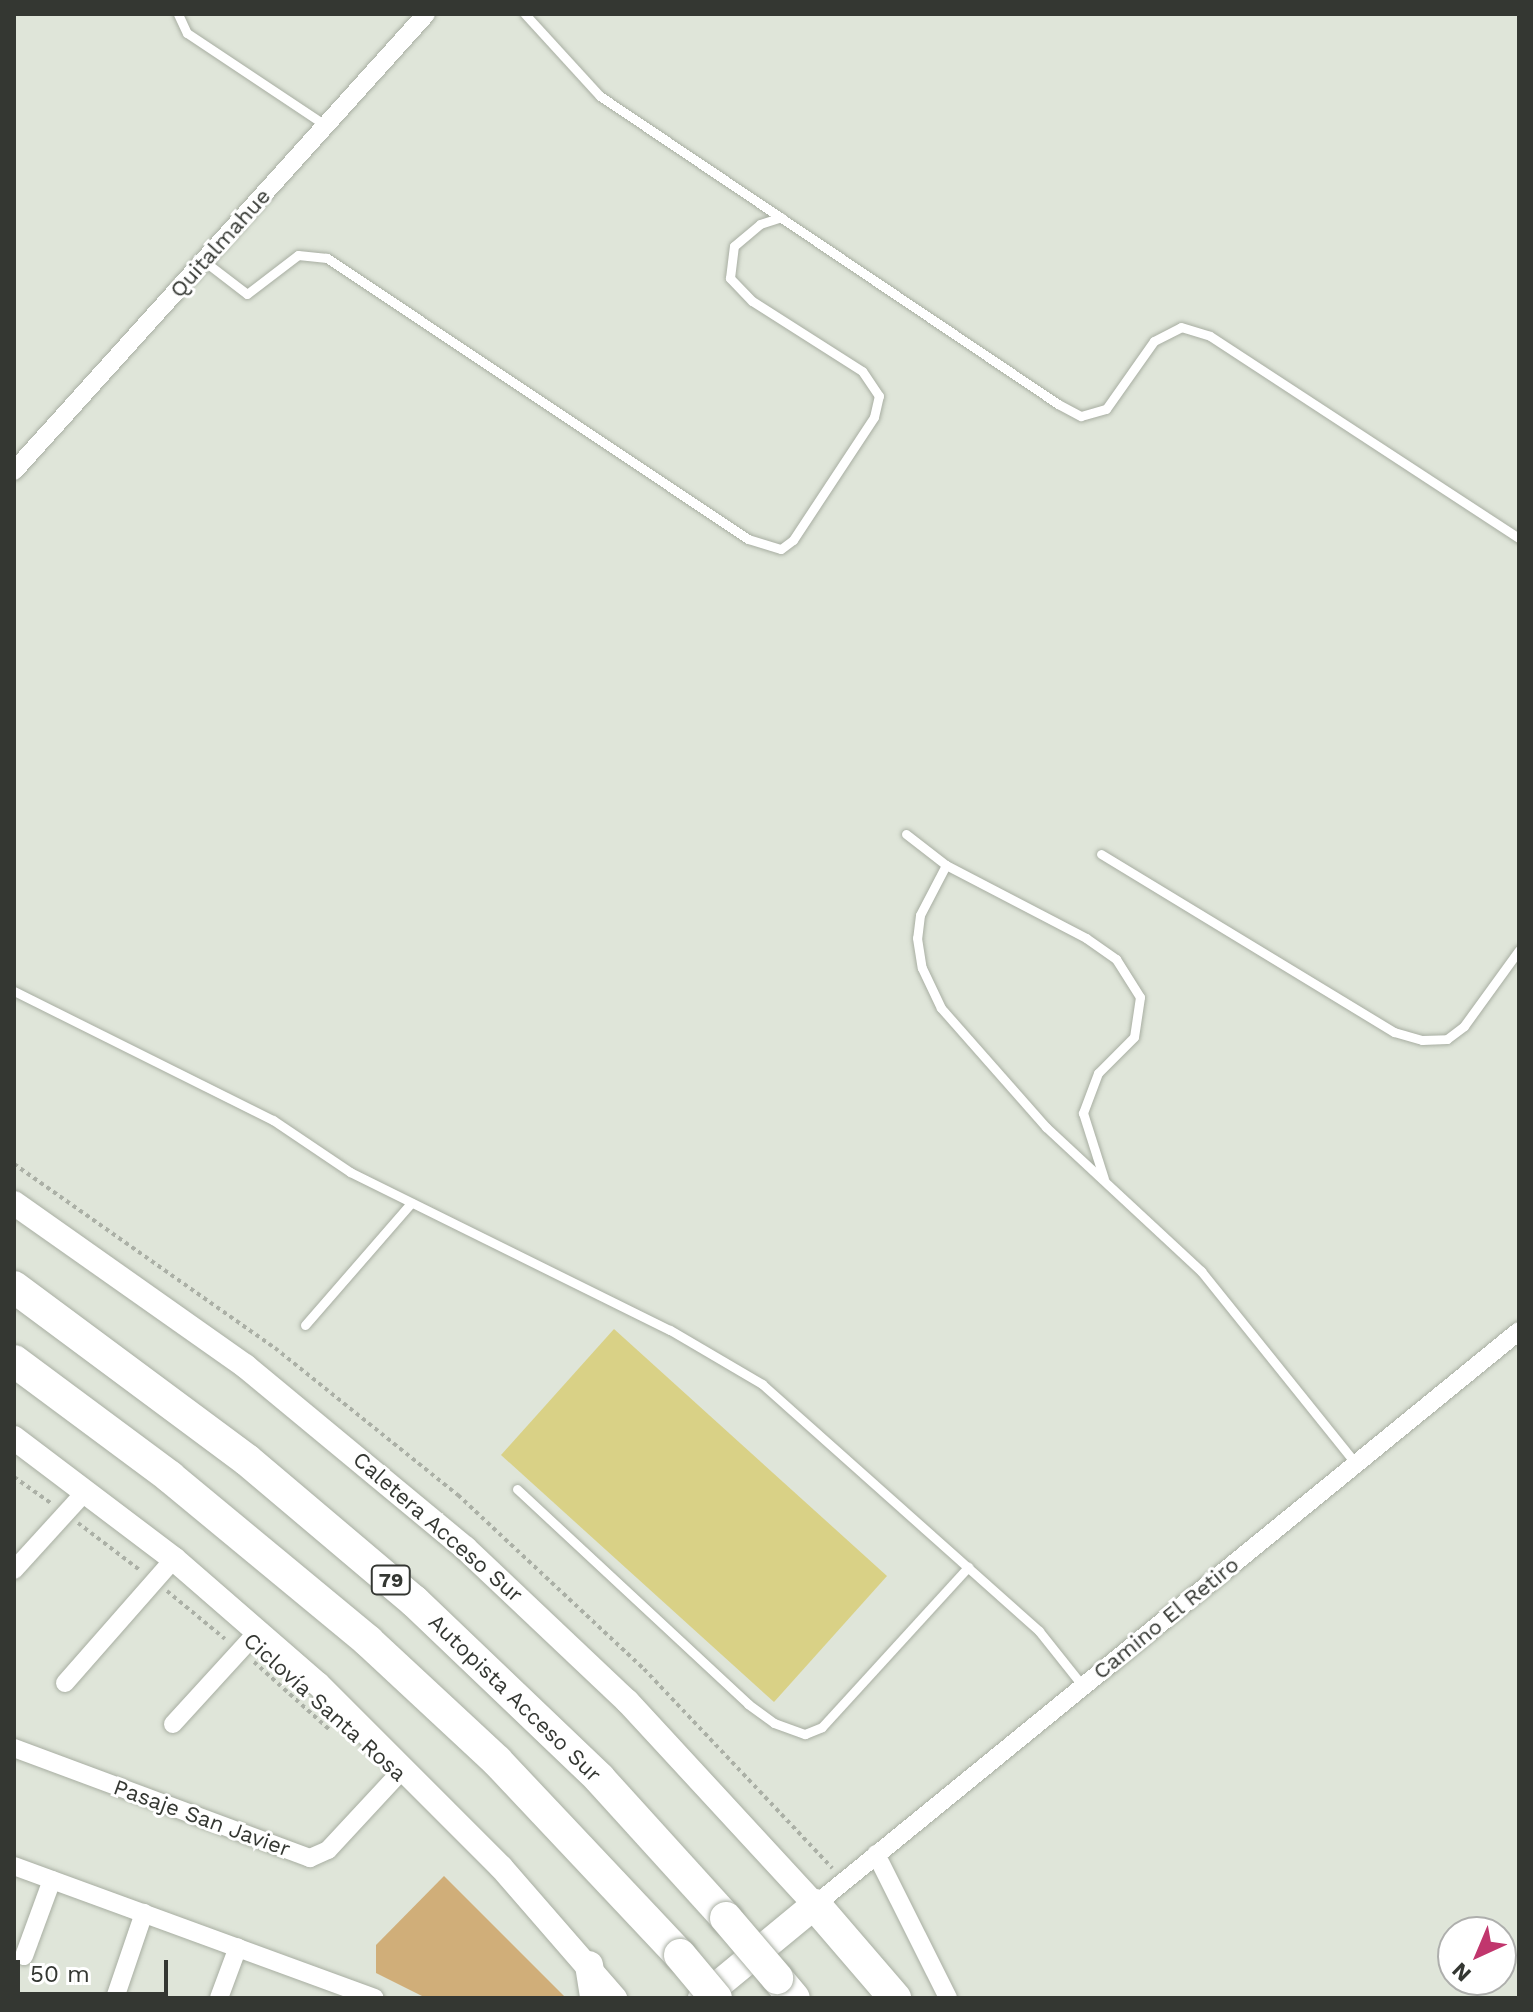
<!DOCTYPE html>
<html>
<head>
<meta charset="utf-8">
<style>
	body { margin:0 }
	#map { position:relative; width:1533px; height:2012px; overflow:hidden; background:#dfe5d9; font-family:"Work Sans",sans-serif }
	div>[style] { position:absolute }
	.green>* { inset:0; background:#d0ae79 }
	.building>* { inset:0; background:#d9d186 }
	.path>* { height:4px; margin-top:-2px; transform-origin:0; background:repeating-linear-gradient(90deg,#abb0a6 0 4px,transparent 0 8px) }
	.roads { filter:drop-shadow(0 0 2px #a8aea2) drop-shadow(0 0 2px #a8aea2) }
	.lane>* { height:9px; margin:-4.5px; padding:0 4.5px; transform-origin:4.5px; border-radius:4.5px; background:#fff }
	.street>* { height:18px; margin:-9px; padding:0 9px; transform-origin:9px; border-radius:9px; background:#fff }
	.secondary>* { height:24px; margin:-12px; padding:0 12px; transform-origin:12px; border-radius:12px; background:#fff }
	.primary>* { height:28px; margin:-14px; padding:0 14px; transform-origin:14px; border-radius:14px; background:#fff }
	.highway>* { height:32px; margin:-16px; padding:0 16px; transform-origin:16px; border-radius:16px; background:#fff }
	.bridges { filter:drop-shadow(0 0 2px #a8aea2) drop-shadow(0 0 2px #a8aea2) }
	.highway-bridge>* { height:32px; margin:-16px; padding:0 16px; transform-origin:16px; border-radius:16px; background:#fff }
	span { translate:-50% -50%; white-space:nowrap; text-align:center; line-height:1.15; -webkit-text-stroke:6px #fff; paint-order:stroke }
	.shield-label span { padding:2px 6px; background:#fff; border:2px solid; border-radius:6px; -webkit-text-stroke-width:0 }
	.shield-label { font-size:20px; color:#343732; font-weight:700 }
	.street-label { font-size:22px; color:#343732 }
	.frame { position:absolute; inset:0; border:16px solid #343732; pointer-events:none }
	.north { position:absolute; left:1437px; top:1916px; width:80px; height:80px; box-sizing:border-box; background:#fff; border:2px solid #aeafad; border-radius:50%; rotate:224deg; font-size:22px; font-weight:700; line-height:32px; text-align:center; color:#343732 }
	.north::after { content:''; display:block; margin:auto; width:28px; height:36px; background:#c1366d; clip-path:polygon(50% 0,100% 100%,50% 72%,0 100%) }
	.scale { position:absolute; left:16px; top:1960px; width:152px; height:36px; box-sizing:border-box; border:4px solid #343732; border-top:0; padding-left:10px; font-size:24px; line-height:28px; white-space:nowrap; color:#343732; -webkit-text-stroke:6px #fff; paint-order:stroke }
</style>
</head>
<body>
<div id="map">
	<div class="green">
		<div style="clip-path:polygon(444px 1876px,566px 1998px,426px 1998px,376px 1973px,376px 1945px)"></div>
	</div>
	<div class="building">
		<div style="clip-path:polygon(614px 1329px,887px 1576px,774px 1702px,501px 1455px)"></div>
	</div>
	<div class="path">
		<div style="left:14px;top:1164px;width:319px;rotate:35.2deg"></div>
		<div style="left:275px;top:1348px;width:235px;rotate:38.8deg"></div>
		<div style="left:458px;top:1495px;width:255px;rotate:43.1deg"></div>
		<div style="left:644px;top:1669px;width:274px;rotate:46.6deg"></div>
		<div style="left:14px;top:1477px;width:47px;rotate:35.4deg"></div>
		<div style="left:78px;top:1523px;width:79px;rotate:37.3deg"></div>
		<div style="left:167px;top:1591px;width:75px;rotate:39.6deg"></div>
		<div style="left:254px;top:1662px;width:103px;rotate:41.9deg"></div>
	</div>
	<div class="roads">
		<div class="lane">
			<div style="left:178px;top:14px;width:21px;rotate:65deg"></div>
			<div style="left:187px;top:33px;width:166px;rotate:33.7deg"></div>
			<div style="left:525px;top:14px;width:111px;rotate:47.6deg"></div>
			<div style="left:600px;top:96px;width:552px;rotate:33.92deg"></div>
			<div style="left:1058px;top:404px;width:26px;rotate:28deg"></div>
			<div style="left:1081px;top:416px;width:26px;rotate:-16deg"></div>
			<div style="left:1106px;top:409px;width:83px;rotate:-54.8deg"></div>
			<div style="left:1154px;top:341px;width:30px;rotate:-27deg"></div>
			<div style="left:1181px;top:327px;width:30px;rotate:17deg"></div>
			<div style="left:1210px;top:336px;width:369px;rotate:33.2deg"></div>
			<div style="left:204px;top:261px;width:54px;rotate:37.5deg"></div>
			<div style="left:247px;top:294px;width:64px;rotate:-37.4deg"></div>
			<div style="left:298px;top:255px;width:29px;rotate:6deg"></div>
			<div style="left:327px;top:258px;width:506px;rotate:33.72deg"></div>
			<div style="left:748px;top:539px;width:34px;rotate:17deg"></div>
			<div style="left:781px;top:549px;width:15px;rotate:-37deg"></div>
			<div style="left:793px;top:540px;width:147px;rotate:-56.6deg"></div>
			<div style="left:874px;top:417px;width:22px;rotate:-77deg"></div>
			<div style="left:879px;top:396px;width:30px;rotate:-124deg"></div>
			<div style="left:862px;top:371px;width:130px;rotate:-147.5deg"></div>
			<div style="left:752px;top:301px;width:32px;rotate:-134deg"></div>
			<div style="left:730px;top:278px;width:32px;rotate:-83deg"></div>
			<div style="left:734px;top:246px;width:34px;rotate:-40deg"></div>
			<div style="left:760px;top:224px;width:22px;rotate:-18deg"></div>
			<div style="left:906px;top:834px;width:51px;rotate:37.8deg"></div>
			<div style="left:946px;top:865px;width:56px;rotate:117.5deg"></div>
			<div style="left:920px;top:915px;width:23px;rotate:97deg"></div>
			<div style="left:917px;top:938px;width:30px;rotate:81deg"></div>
			<div style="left:922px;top:968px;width:44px;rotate:64.6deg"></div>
			<div style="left:941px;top:1008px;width:159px;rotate:48.6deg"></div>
			<div style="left:1046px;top:1127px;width:212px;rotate:42.9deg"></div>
			<div style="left:1201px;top:1271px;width:249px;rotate:51.2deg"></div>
			<div style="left:1101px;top:854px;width:343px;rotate:31.3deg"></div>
			<div style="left:1394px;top:1032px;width:29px;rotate:16deg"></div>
			<div style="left:1422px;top:1040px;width:25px;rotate:-2deg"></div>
			<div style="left:1447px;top:1039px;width:21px;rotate:-37deg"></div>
			<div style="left:1464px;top:1026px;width:94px;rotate:-54.1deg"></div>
			<div style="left:946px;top:865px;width:158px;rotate:27.5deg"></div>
			<div style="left:1086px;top:938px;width:37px;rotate:35deg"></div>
			<div style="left:1116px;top:959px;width:45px;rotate:57.7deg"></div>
			<div style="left:1140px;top:997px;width:40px;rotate:98.5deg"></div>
			<div style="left:1134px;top:1037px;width:51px;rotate:135deg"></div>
			<div style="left:1098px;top:1073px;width:43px;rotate:110.6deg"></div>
			<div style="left:1083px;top:1113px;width:69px;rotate:72.3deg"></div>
			<div style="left:14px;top:991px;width:289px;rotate:26.5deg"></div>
			<div style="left:273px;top:1120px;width:93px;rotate:34deg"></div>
			<div style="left:350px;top:1172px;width:357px;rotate:26.3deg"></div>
			<div style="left:670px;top:1330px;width:107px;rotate:30.4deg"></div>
			<div style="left:762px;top:1384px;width:371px;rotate:41.7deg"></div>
			<div style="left:1039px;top:1631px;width:69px;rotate:51.5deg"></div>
			<div style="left:305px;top:1325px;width:162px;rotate:-49deg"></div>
			<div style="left:517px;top:1489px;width:316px;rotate:42.9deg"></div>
			<div style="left:748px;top:1704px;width:32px;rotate:36deg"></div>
			<div style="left:774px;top:1723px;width:33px;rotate:20deg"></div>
			<div style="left:805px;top:1734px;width:18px;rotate:-22deg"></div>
			<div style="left:822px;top:1727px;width:217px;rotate:-47.6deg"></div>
		</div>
		<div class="street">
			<div style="left:14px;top:471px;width:615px;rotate:-47.96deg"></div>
			<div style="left:14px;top:1570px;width:107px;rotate:-47.7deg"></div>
			<div style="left:65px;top:1683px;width:165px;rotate:-48.7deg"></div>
			<div style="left:173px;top:1724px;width:126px;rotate:-47.6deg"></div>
			<div style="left:14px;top:1748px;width:316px;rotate:20.4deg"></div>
			<div style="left:310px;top:1858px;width:20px;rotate:-24deg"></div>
			<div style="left:328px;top:1850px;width:113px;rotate:-47.1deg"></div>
			<div style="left:876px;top:1854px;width:161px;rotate:63.4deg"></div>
			<div style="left:14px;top:1866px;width:384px;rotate:20.1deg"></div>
			<div style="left:815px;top:1905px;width:908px;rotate:-39.19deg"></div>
			<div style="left:24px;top:1956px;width:81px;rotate:-69.8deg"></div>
			<div style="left:115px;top:1998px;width:90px;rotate:-71.2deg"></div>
			<div style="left:219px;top:1998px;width:54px;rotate:-69.6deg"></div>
		</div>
		<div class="secondary">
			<div style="left:14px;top:1203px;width:283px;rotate:35.2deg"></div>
			<div style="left:245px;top:1366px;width:286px;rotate:39.6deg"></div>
			<div style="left:465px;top:1548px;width:223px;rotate:43.4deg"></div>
			<div style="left:627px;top:1701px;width:277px;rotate:47.3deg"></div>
			<div style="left:14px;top:1438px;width:201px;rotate:37.1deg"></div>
			<div style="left:174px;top:1559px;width:191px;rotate:41deg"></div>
			<div style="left:318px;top:1684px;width:259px;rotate:45deg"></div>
			<div style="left:501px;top:1867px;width:174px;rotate:49deg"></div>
		</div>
		<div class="primary">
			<div style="left:589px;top:1965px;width:33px;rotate:81deg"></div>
			<div style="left:702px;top:1998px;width:146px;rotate:-39.5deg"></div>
		</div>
		<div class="highway">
			<div style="left:14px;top:1287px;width:290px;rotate:36.6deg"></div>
			<div style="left:247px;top:1460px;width:219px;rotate:40.2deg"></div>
			<div style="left:414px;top:1601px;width:257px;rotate:43.7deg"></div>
			<div style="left:600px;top:1779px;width:188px;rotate:47.8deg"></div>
			<div style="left:14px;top:1361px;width:194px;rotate:36.6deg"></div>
			<div style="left:170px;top:1477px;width:257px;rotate:39.6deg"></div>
			<div style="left:368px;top:1641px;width:176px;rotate:42.9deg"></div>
			<div style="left:497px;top:1761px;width:267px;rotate:46.7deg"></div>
			<div style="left:815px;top:1905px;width:123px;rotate:49.3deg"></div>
			<div style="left:777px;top:1978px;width:26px;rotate:50deg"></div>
		</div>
	</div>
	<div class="bridges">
		<div class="highway-bridge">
			<div style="left:726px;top:1918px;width:79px;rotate:49.6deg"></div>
			<div style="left:680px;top:1955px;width:56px;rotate:50.1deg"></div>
		</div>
	</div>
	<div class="shield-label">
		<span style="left:391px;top:1580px">79</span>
	</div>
	<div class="street-label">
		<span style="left:220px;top:243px;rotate:-48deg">Quitalmahue</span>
		<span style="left:438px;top:1527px;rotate:41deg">Caletera Acceso Sur</span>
		<span style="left:1166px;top:1618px;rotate:-39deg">Camino El Retiro</span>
		<span style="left:515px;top:1698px;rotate:44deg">Autopista Acceso Sur</span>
		<span style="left:325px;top:1707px;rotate:42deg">Ciclovía Santa Rosa</span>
		<span style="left:202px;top:1818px;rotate:20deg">Pasaje San Javier</span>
	</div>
	<div class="frame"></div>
	<div class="north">N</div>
	<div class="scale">50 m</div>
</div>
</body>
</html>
